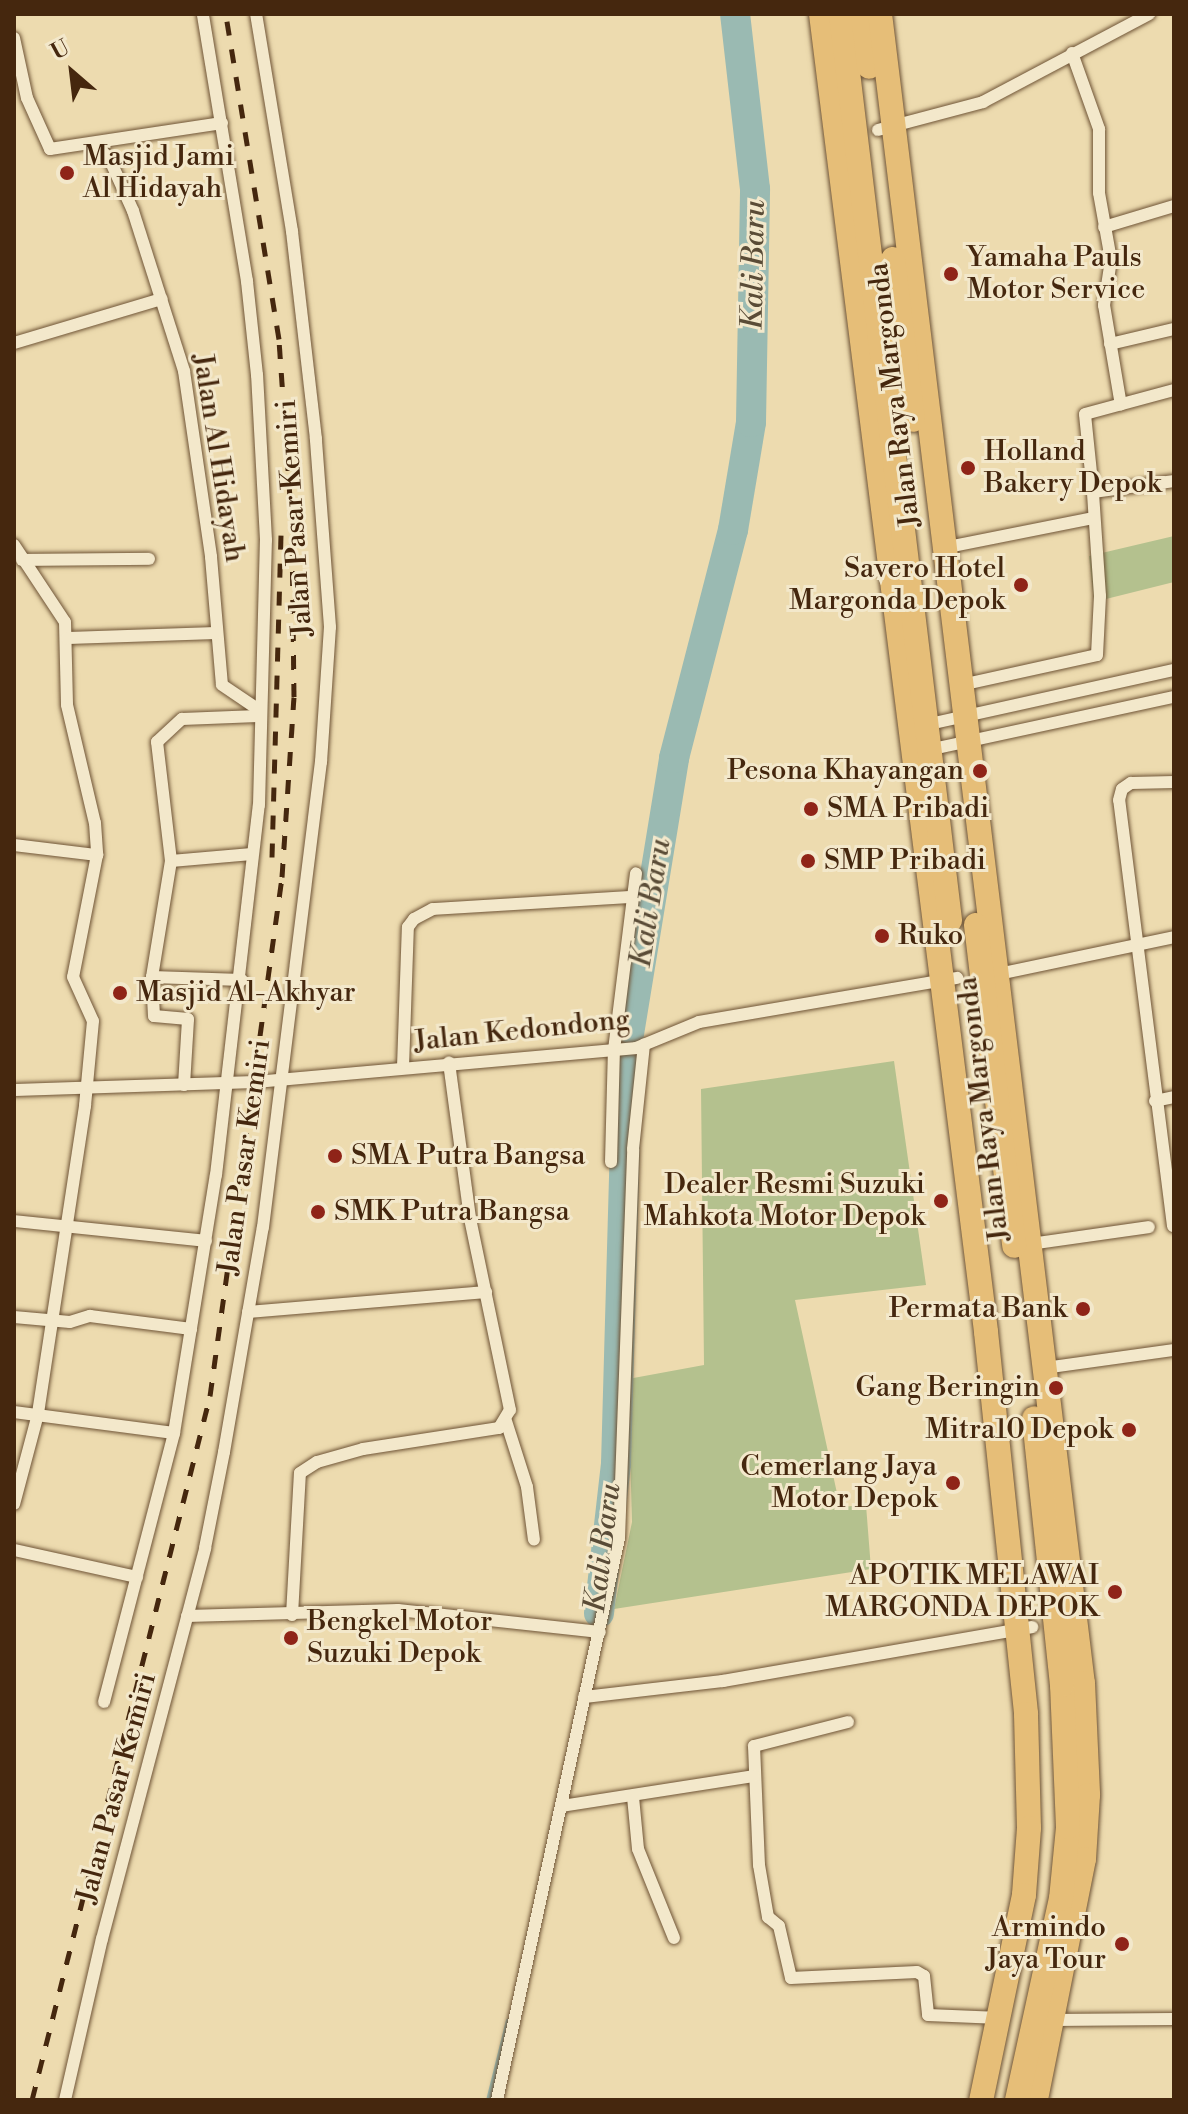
<!DOCTYPE html>
<html>
<head>
<meta charset="utf-8">
<style>
	body { margin:0 }
	#map { position:relative; width:1188px; height:2114px; overflow:hidden; background:#eddbaf; font-family:"Libre Bodoni",serif }
	div>[style] { position:absolute }
	.green>* { inset:0; background:#b4c18e }
	.stream>* { height:5px; margin:-2.5px; padding:0 2.5px; transform-origin:2.5px; border-radius:2.5px; background:#9abab2 }
	.river>* { height:30px; margin:-15px; padding:0 15px; transform-origin:15px; border-radius:15px; background:#9abab2 }
	.roads { filter:drop-shadow(0 0 2px #6f5436) drop-shadow(0 0 2px #6f5436) }
	.street>* { height:12px; margin:-6px; padding:0 6px; transform-origin:6px; border-radius:6px; background:#f3e8cb }
	.highway>* { height:24px; margin:-12px; padding:0 12px; transform-origin:12px; border-radius:12px; background:#e6be78 }
	.rail>* { height:5px; margin-top:-2.5px; transform-origin:0; background:repeating-linear-gradient(90deg,#45270e 0 14px,transparent 0 28px) }
	.dots>* { width:22px; height:22px; translate:-50% -50%; box-sizing:border-box; border:4px solid #f3e8cb; border-radius:50% }
	span { translate:-50% -50%; white-space:nowrap; text-align:center; line-height:1.15; -webkit-text-stroke:6px #f3e8cb; paint-order:stroke }
	.poi-label { font-size:28px; color:#45270e }
	.left { translate:0 -50%; text-align:left }
	.right { translate:-100% -50%; text-align:right }
	.street-label { font-size:28px; color:#45270e }
	.water-label { font-size:30px; color:#5a4c37; font-style:italic }
	.frame { position:absolute; inset:0; border:16px solid #45270e; pointer-events:none }
	.north { position:absolute; left:32px; top:32px; width:80px; height:80px; -webkit-text-stroke:6px #f3e8cb; paint-order:stroke; rotate:332deg; font-size:22px; font-weight:700; line-height:32px; text-align:center; color:#45270e }
	.north::after { content:''; display:block; margin:auto; width:28px; height:36px; background:#45270e; clip-path:polygon(50% 0,100% 100%,50% 72%,0 100%) }
</style>
</head>
<body>
<div id="map">
	<div class="green">
		<div style="clip-path:polygon(1174px 536px,1174px 582px,1094px 602px,1089px 556px)"></div>
		<div style="clip-path:polygon(894px 1061px,926px 1285px,795px 1300px,840px 1507px,866px 1505px,871px 1569px,614px 1609px,632px 1522px,628px 1379px,704px 1365px,701px 1089px)"></div>
	</div>
	<div class="stream">
		<div style="left:488px;top:2100px;width:82px;rotate:-76deg"></div>
	</div>
	<div class="river">
		<div style="left:599px;top:1613px;width:150px;rotate:-83.5deg"></div>
		<div style="left:616px;top:1464px;width:424px;rotate:-88.4deg"></div>
		<div style="left:628px;top:1040px;width:286px;rotate:-80.7deg"></div>
		<div style="left:674px;top:758px;width:236px;rotate:-75.5deg"></div>
		<div style="left:733px;top:530px;width:109px;rotate:-80.5deg"></div>
		<div style="left:751px;top:422px;width:233px;rotate:-89deg"></div>
		<div style="left:755px;top:189px;width:176px;rotate:-96.5deg"></div>
	</div>
	<div class="roads">
		<div class="street">
			<div style="left:14px;top:38px;width:61px;rotate:77.8deg"></div>
			<div style="left:27px;top:98px;width:56px;rotate:65.7deg"></div>
			<div style="left:50px;top:149px;width:174px;rotate:-8.6deg"></div>
			<div style="left:1072px;top:53px;width:81px;rotate:70.4deg"></div>
			<div style="left:1099px;top:129px;width:64px;rotate:90deg"></div>
			<div style="left:1099px;top:193px;width:68px;rotate:79.8deg"></div>
			<div style="left:1111px;top:260px;width:46px;rotate:98.8deg"></div>
			<div style="left:1104px;top:305px;width:101px;rotate:80.4deg"></div>
			<div style="left:878px;top:130px;width:109px;rotate:-14.9deg"></div>
			<div style="left:983px;top:102px;width:188px;rotate:-27.9deg"></div>
			<div style="left:96px;top:144px;width:21px;rotate:49deg"></div>
			<div style="left:110px;top:160px;width:56px;rotate:65.7deg"></div>
			<div style="left:133px;top:211px;width:168px;rotate:72.3deg"></div>
			<div style="left:184px;top:371px;width:188px;rotate:81.7deg"></div>
			<div style="left:211px;top:557px;width:128px;rotate:85.1deg"></div>
			<div style="left:222px;top:685px;width:45px;rotate:34deg"></div>
			<div style="left:1104px;top:227px;width:73px;rotate:-16.7deg"></div>
			<div style="left:14px;top:343px;width:154px;rotate:-16.6deg"></div>
			<div style="left:1110px;top:344px;width:66px;rotate:-13.2deg"></div>
			<div style="left:1093px;top:492px;width:78px;rotate:-95.9deg"></div>
			<div style="left:1085px;top:414px;width:92px;rotate:-15.1deg"></div>
			<div style="left:14px;top:545px;width:92px;rotate:56.5deg"></div>
			<div style="left:65px;top:622px;width:83px;rotate:88.6deg"></div>
			<div style="left:67px;top:705px;width:121px;rotate:76.7deg"></div>
			<div style="left:95px;top:823px;width:32px;rotate:86deg"></div>
			<div style="left:97px;top:855px;width:124px;rotate:101.1deg"></div>
			<div style="left:73px;top:977px;width:48px;rotate:65.6deg"></div>
			<div style="left:93px;top:1021px;width:85px;rotate:95.4deg"></div>
			<div style="left:85px;top:1106px;width:312px;rotate:98.7deg"></div>
			<div style="left:38px;top:1414px;width:93px;rotate:104.9deg"></div>
			<div style="left:943px;top:548px;width:153px;rotate:-11.3deg"></div>
			<div style="left:22px;top:560px;width:127px;rotate:-0.5deg"></div>
			<div style="left:67px;top:638px;width:150px;rotate:-1.9deg"></div>
			<div style="left:961px;top:685px;width:139px;rotate:-12.4deg"></div>
			<div style="left:1097px;top:655px;width:59px;rotate:-87.1deg"></div>
			<div style="left:1100px;top:596px;width:104px;rotate:-93.9deg"></div>
			<div style="left:1093px;top:492px;width:82px;rotate:-7.7deg"></div>
			<div style="left:925px;top:725px;width:255px;rotate:-12.5deg"></div>
			<div style="left:928px;top:750px;width:252px;rotate:-12.2deg"></div>
			<div style="left:14px;top:845px;width:84px;rotate:6.9deg"></div>
			<div style="left:171px;top:861px;width:81px;rotate:-4.9deg"></div>
			<div style="left:999px;top:974px;width:179px;rotate:-11.9deg"></div>
			<div style="left:152px;top:977px;width:90px;rotate:1.9deg"></div>
			<div style="left:403px;top:1067px;width:140px;rotate:-88deg"></div>
			<div style="left:408px;top:927px;width:10px;rotate:-53deg"></div>
			<div style="left:414px;top:919px;width:21px;rotate:-28deg"></div>
			<div style="left:433px;top:909px;width:199px;rotate:-3.5deg"></div>
			<div style="left:184px;top:1085px;width:66px;rotate:-86.5deg"></div>
			<div style="left:188px;top:1019px;width:34px;rotate:-175deg"></div>
			<div style="left:154px;top:1016px;width:39px;rotate:-93deg"></div>
			<div style="left:152px;top:977px;width:118px;rotate:-80.7deg"></div>
			<div style="left:171px;top:861px;width:120px;rotate:-96.7deg"></div>
			<div style="left:157px;top:742px;width:34px;rotate:-43deg"></div>
			<div style="left:182px;top:719px;width:76px;rotate:-2.3deg"></div>
			<div style="left:14px;top:1090px;width:242px;rotate:-1.9deg"></div>
			<div style="left:256px;top:1082px;width:382px;rotate:-5.1deg"></div>
			<div style="left:636px;top:1048px;width:68px;rotate:-22.4deg"></div>
			<div style="left:699px;top:1022px;width:262px;rotate:-9.7deg"></div>
			<div style="left:1155px;top:1101px;width:19px;rotate:-12deg"></div>
			<div style="left:611px;top:1162px;width:112px;rotate:-88.5deg"></div>
			<div style="left:614px;top:1050px;width:178px;rotate:-82.9deg"></div>
			<div style="left:14px;top:1221px;width:193px;rotate:5.9deg"></div>
			<div style="left:1173px;top:1226px;width:429px;rotate:-97.2deg"></div>
			<div style="left:1119px;top:800px;width:11px;rotate:-75deg"></div>
			<div style="left:1122px;top:789px;width:11px;rotate:-34deg"></div>
			<div style="left:1131px;top:783px;width:43px;rotate:-1.3deg"></div>
			<div style="left:1030px;top:1244px;width:120px;rotate:-8.1deg"></div>
			<div style="left:248px;top:1312px;width:239px;rotate:-4.8deg"></div>
			<div style="left:14px;top:1317px;width:56px;rotate:5.1deg"></div>
			<div style="left:70px;top:1322px;width:21px;rotate:-17deg"></div>
			<div style="left:90px;top:1316px;width:102px;rotate:7.3deg"></div>
			<div style="left:1044px;top:1368px;width:131px;rotate:-7.9deg"></div>
			<div style="left:14px;top:1412px;width:161px;rotate:7.5deg"></div>
			<div style="left:506px;top:1421px;width:69px;rotate:72.3deg"></div>
			<div style="left:527px;top:1487px;width:53px;rotate:82.5deg"></div>
			<div style="left:14px;top:1550px;width:126px;rotate:12.4deg"></div>
			<div style="left:292px;top:1615px;width:142px;rotate:-86.8deg"></div>
			<div style="left:300px;top:1473px;width:20px;rotate:-33deg"></div>
			<div style="left:317px;top:1462px;width:48px;rotate:-15.8deg"></div>
			<div style="left:363px;top:1449px;width:138px;rotate:-8.8deg"></div>
			<div style="left:499px;top:1428px;width:21px;rotate:-59deg"></div>
			<div style="left:510px;top:1410px;width:196px;rotate:-101.8deg"></div>
			<div style="left:470px;top:1218px;width:157px;rotate:-97.7deg"></div>
			<div style="left:187px;top:1616px;width:211px;rotate:-1.6deg"></div>
			<div style="left:398px;top:1610px;width:203px;rotate:6.2deg"></div>
			<div style="left:584px;top:1697px;width:140px;rotate:-6.6deg"></div>
			<div style="left:723px;top:1681px;width:314px;rotate:-9.9deg"></div>
			<div style="left:104px;top:1702px;width:278px;rotate:-75.4deg"></div>
			<div style="left:174px;top:1433px;width:261px;rotate:-80.8deg"></div>
			<div style="left:216px;top:1175px;width:372px;rotate:-83.4deg"></div>
			<div style="left:259px;top:805px;width:265px;rotate:-88.5deg"></div>
			<div style="left:266px;top:540px;width:165px;rotate:-93.1deg"></div>
			<div style="left:257px;top:375px;width:95px;rotate:-96.1deg"></div>
			<div style="left:247px;top:281px;width:271px;rotate:-99.4deg"></div>
			<div style="left:848px;top:1722px;width:97px;rotate:165.7deg"></div>
			<div style="left:754px;top:1746px;width:119px;rotate:87.6deg"></div>
			<div style="left:759px;top:1865px;width:53px;rotate:80.2deg"></div>
			<div style="left:768px;top:1917px;width:14px;rotate:39deg"></div>
			<div style="left:779px;top:1926px;width:53px;rotate:77deg"></div>
			<div style="left:791px;top:1978px;width:126px;rotate:-2.7deg"></div>
			<div style="left:917px;top:1972px;width:8px;rotate:30deg"></div>
			<div style="left:924px;top:1976px;width:39px;rotate:84deg"></div>
			<div style="left:928px;top:2015px;width:72px;rotate:2.4deg"></div>
			<div style="left:633px;top:1797px;width:52px;rotate:84.5deg"></div>
			<div style="left:638px;top:1849px;width:96px;rotate:68deg"></div>
			<div style="left:562px;top:1806px;width:194px;rotate:-8.9deg"></div>
			<div style="left:1052px;top:2020px;width:122px;rotate:-0.5deg"></div>
			<div style="left:65px;top:2100px;width:165px;rotate:-77.1deg"></div>
			<div style="left:102px;top:1939px;width:404px;rotate:-75.2deg"></div>
			<div style="left:205px;top:1548px;width:98px;rotate:-78.8deg"></div>
			<div style="left:224px;top:1452px;width:228px;rotate:-80.2deg"></div>
			<div style="left:263px;top:1227px;width:469px;rotate:-82.9deg"></div>
			<div style="left:321px;top:762px;width:135px;rotate:-86.2deg"></div>
			<div style="left:330px;top:627px;width:189px;rotate:-94.3deg"></div>
			<div style="left:316px;top:439px;width:209px;rotate:-96.6deg"></div>
			<div style="left:292px;top:231px;width:220px;rotate:-99.4deg"></div>
			<div style="left:497px;top:2100px;width:575px;rotate:-77.75deg"></div>
			<div style="left:619px;top:1538px;width:389px;rotate:-87.9deg"></div>
			<div style="left:633px;top:1149px;width:105px;rotate:-84deg"></div>
		</div>
		<div class="highway">
			<div style="left:821px;top:14px;width:1328px;rotate:82.86deg"></div>
			<div style="left:986px;top:1332px;width:384px;rotate:84deg"></div>
			<div style="left:1026px;top:1714px;width:114px;rotate:88.5deg"></div>
			<div style="left:1029px;top:1828px;width:67px;rotate:94.3deg"></div>
			<div style="left:1024px;top:1895px;width:209px;rotate:101.8deg"></div>
			<div style="left:841px;top:14px;width:913px;rotate:83.14deg"></div>
			<div style="left:863px;top:14px;width:53px;rotate:83.5deg"></div>
			<div style="left:880px;top:14px;width:1681px;rotate:83.07deg"></div>
			<div style="left:1083px;top:1683px;width:112px;rotate:87.4deg"></div>
			<div style="left:1088px;top:1795px;width:64px;rotate:93.6deg"></div>
			<div style="left:1084px;top:1859px;width:246px;rotate:101.3deg"></div>
			<div style="left:893px;top:259px;width:162px;rotate:82.9deg"></div>
			<div style="left:976px;top:925px;width:323px;rotate:83.2deg"></div>
			<div style="left:1017px;top:2100px;width:206px;rotate:-77.7deg"></div>
			<div style="left:1061px;top:1899px;width:72px;rotate:-84.4deg"></div>
			<div style="left:1068px;top:1827px;width:142px;rotate:-92.4deg"></div>
			<div style="left:1062px;top:1685px;width:268px;rotate:-96deg"></div>
		</div>
	</div>
	<div class="rail">
		<div style="left:272px;top:857px;width:328px;rotate:-88.4deg"></div>
		<div style="left:32px;top:2100px;width:726px;rotate:-75.81deg"></div>
		<div style="left:210px;top:1396px;width:524px;rotate:-82.1deg"></div>
		<div style="left:282px;top:877px;width:180px;rotate:-86.2deg"></div>
		<div style="left:294px;top:697px;width:171px;rotate:-90.7deg"></div>
		<div style="left:292px;top:526px;width:187px;rotate:-94deg"></div>
		<div style="left:279px;top:339px;width:329px;rotate:-99.3deg"></div>
	</div>
	<div class="dots">
		<div style="left:67px;top:173px;background:#8f2418"></div>
		<div style="left:951px;top:274px;background:#8f2418"></div>
		<div style="left:968px;top:468px;background:#8f2418"></div>
		<div style="left:1021px;top:585px;background:#8f2418"></div>
		<div style="left:980px;top:771px;background:#8f2418"></div>
		<div style="left:811px;top:809px;background:#8f2418"></div>
		<div style="left:808px;top:861px;background:#8f2418"></div>
		<div style="left:882px;top:936px;background:#8f2418"></div>
		<div style="left:120px;top:993px;background:#8f2418"></div>
		<div style="left:335px;top:1156px;background:#8f2418"></div>
		<div style="left:941px;top:1201px;background:#8f2418"></div>
		<div style="left:318px;top:1212px;background:#8f2418"></div>
		<div style="left:1083px;top:1309px;background:#8f2418"></div>
		<div style="left:1056px;top:1388px;background:#8f2418"></div>
		<div style="left:1129px;top:1430px;background:#8f2418"></div>
		<div style="left:953px;top:1483px;background:#8f2418"></div>
		<div style="left:1115px;top:1592px;background:#8f2418"></div>
		<div style="left:291px;top:1638px;background:#8f2418"></div>
		<div style="left:1122px;top:1944px;background:#8f2418"></div>
	</div>
	<div class="poi-label">
		<span class="left" style="left:83px;top:173px">Masjid Jami<br>Al Hidayah</span>
		<span class="left" style="left:967px;top:274px">Yamaha Pauls<br>Motor Service</span>
		<span class="left" style="left:984px;top:468px">Holland<br>Bakery Depok</span>
		<span class="right" style="left:1005px;top:585px">Savero Hotel<br>Margonda Depok</span>
		<span class="right" style="left:964px;top:771px">Pesona Khayangan</span>
		<span class="left" style="left:827px;top:809px">SMA Pribadi</span>
		<span class="left" style="left:824px;top:861px">SMP Pribadi</span>
		<span class="left" style="left:898px;top:936px">Ruko</span>
		<span class="left" style="left:136px;top:993px">Masjid Al-Akhyar</span>
		<span class="left" style="left:351px;top:1156px">SMA Putra Bangsa</span>
		<span class="right" style="left:925px;top:1201px">Dealer Resmi Suzuki<br>Mahkota Motor Depok</span>
		<span class="left" style="left:334px;top:1212px">SMK Putra Bangsa</span>
		<span class="right" style="left:1067px;top:1309px">Permata Bank</span>
		<span class="right" style="left:1040px;top:1388px">Gang Beringin</span>
		<span class="right" style="left:1113px;top:1430px">Mitra10 Depok</span>
		<span class="right" style="left:937px;top:1483px">Cemerlang Jaya<br>Motor Depok</span>
		<span class="right" style="left:1099px;top:1592px">APOTIK MELAWAI<br>MARGONDA DEPOK</span>
		<span class="left" style="left:307px;top:1638px">Bengkel Motor<br>Suzuki Depok</span>
		<span class="right" style="left:1106px;top:1944px">Armindo<br>Jaya Tour</span>
	</div>
	<div class="street-label">
		<span style="left:895px;top:395px;rotate:-97deg">Jalan Raya Margonda</span>
		<span style="left:218px;top:458px;rotate:81deg">Jalan Al Hidayah</span>
		<span style="left:295px;top:518px;rotate:-94deg">Jalan Pasar Kemiri</span>
		<span style="left:522px;top:1031px;rotate:-6deg">Jalan Kedondong</span>
		<span style="left:984px;top:1109px;rotate:-97deg">Jalan Raya Margonda</span>
		<span style="left:245px;top:1157px;rotate:-82deg">Jalan Pasar Kemiri</span>
		<span style="left:117px;top:1788px;rotate:-75deg">Jalan Pasar Kemiri</span>
	</div>
	<div class="water-label">
		<span style="left:754px;top:265px;rotate:-89deg">Kali Baru</span>
		<span style="left:651px;top:903px;rotate:-81deg">Kali Baru</span>
		<span style="left:603px;top:1548px;rotate:-83deg">Kali Baru</span>
	</div>
	<div class="frame"></div>
	<div class="north">U</div>
</div>
</body>
</html>
